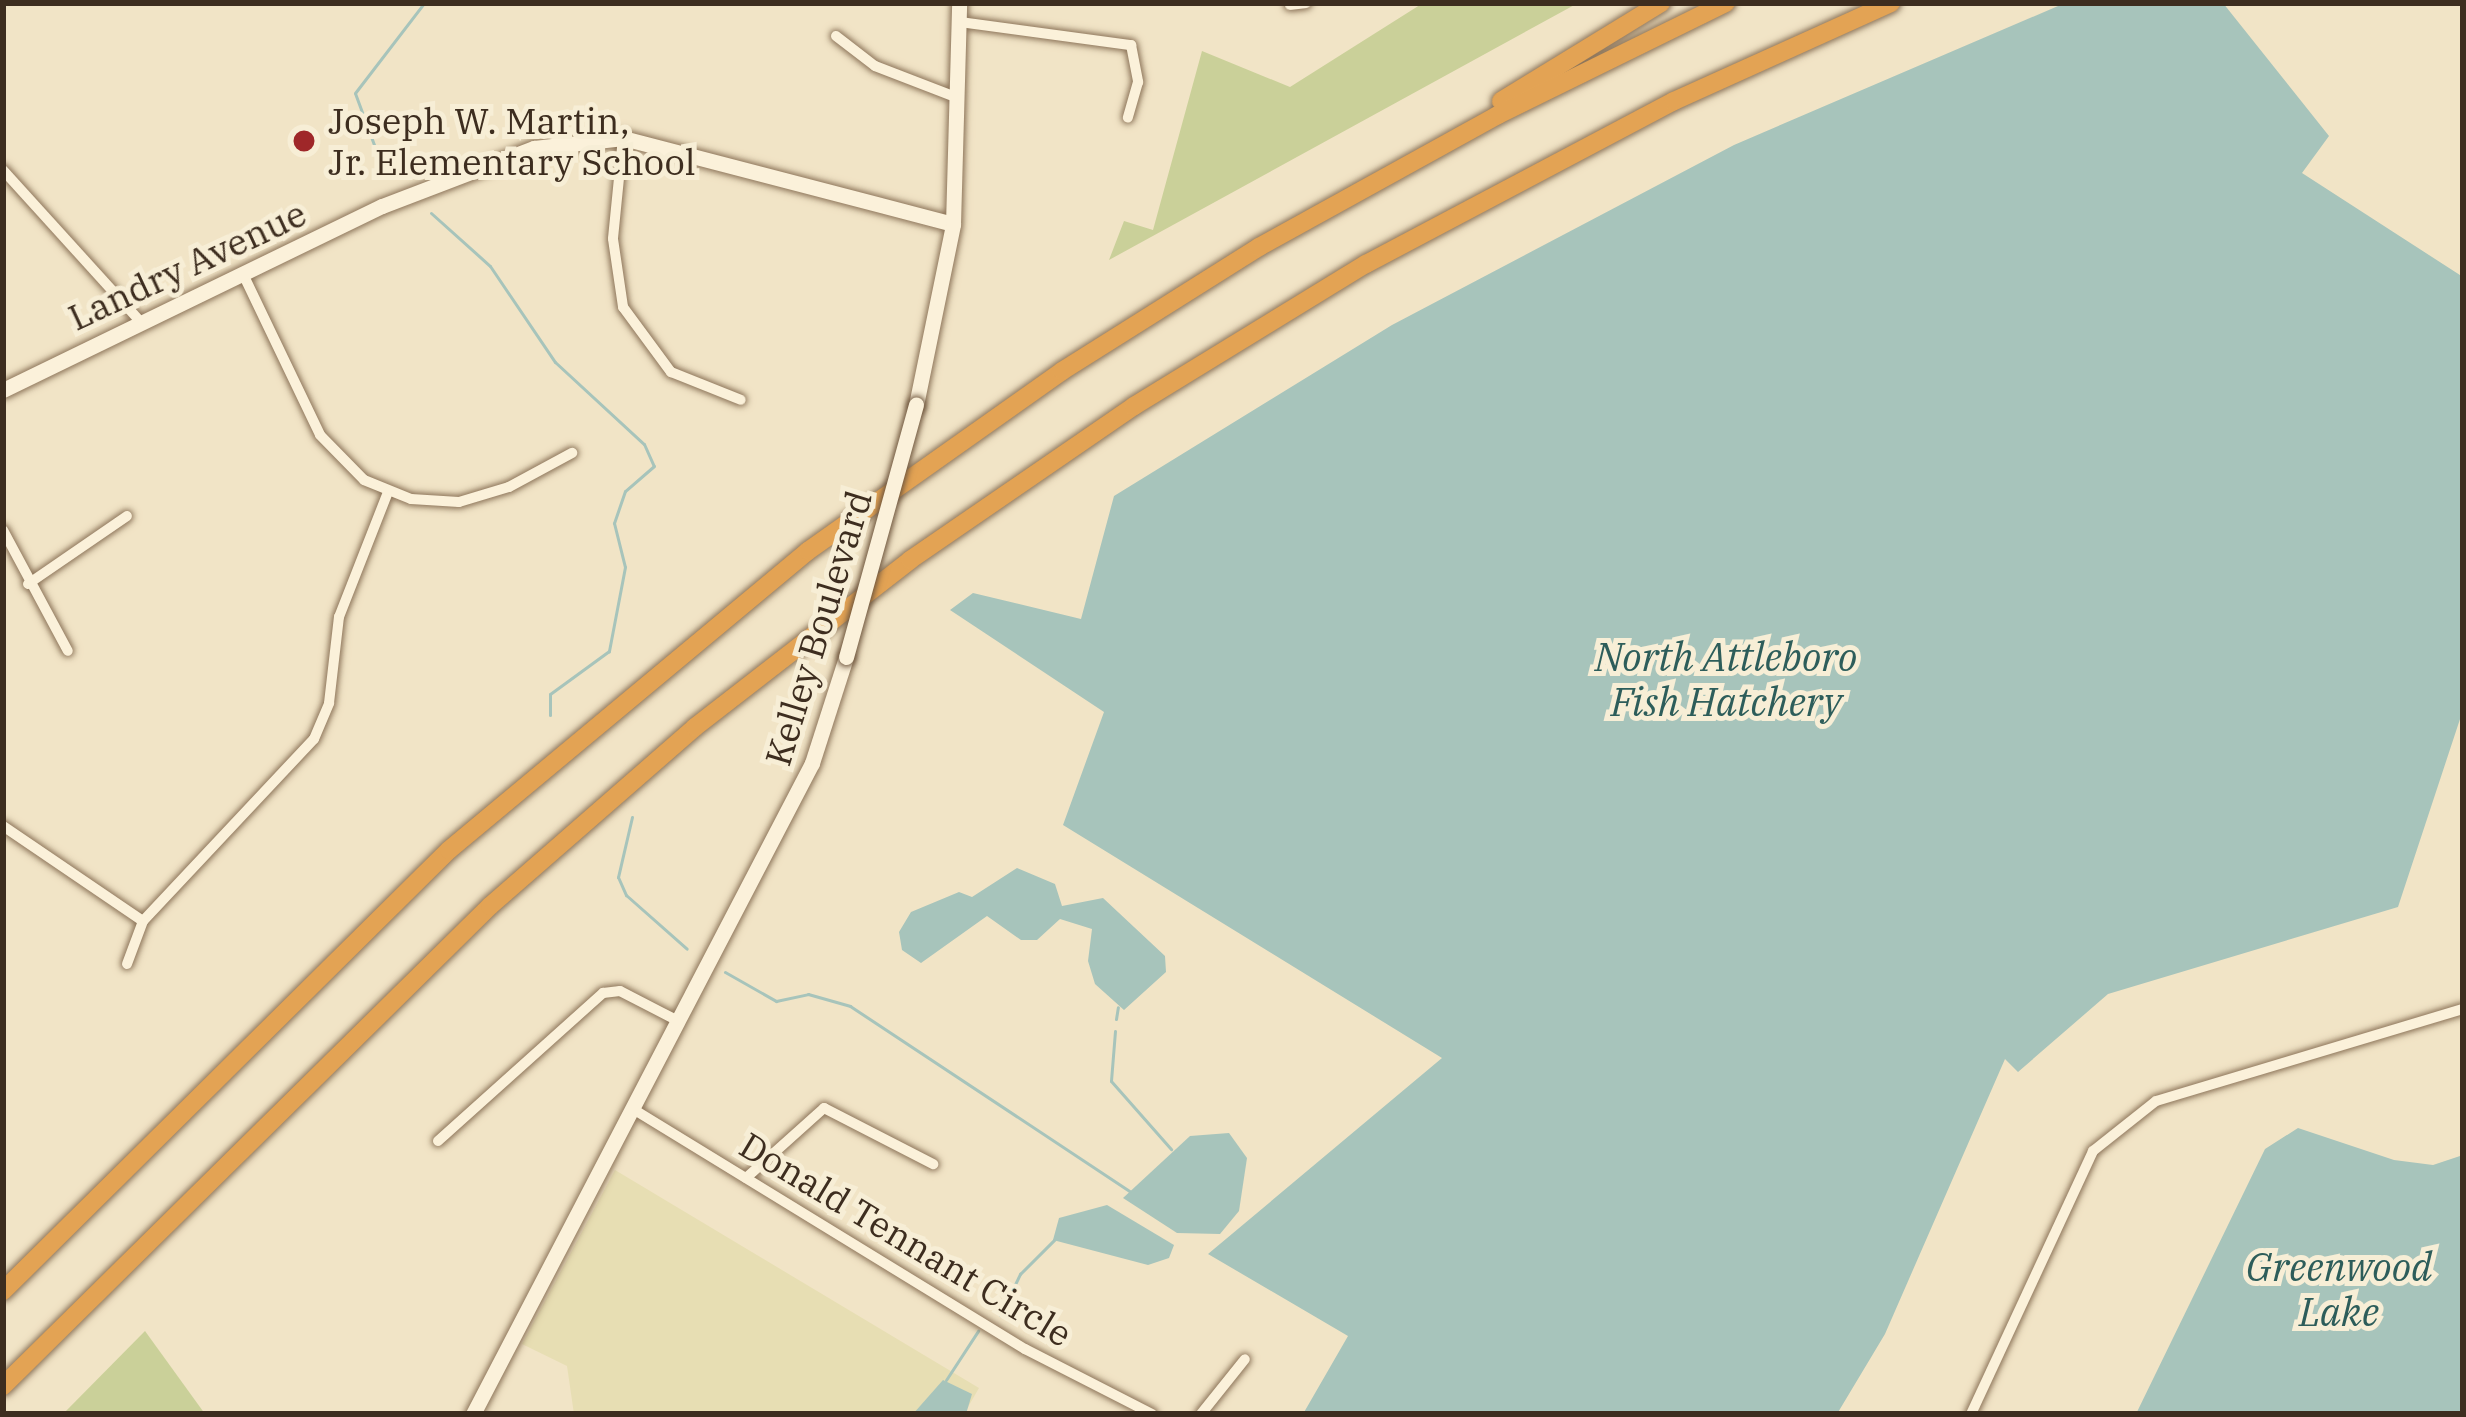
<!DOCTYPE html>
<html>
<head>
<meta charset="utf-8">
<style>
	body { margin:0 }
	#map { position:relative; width:2466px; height:1417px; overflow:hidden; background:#f1e4c6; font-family:"IBM Plex Serif",serif }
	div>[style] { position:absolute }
	.farmland>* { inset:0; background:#e7deb3 }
	.green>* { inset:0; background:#cad099 }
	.water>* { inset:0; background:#a7c4bb }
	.stream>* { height:3px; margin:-1.5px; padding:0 1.5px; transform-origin:1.5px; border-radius:1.5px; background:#a7c4bb }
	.roads { filter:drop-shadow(0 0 3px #8d755a) drop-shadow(0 0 3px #8d755a) }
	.street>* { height:10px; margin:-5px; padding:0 5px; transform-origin:5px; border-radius:5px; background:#fbf1da }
	.secondary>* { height:15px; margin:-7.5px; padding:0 7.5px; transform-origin:7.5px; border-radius:7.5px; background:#fbf1da }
	.highway>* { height:18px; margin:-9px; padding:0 9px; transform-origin:9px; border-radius:9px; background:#e3a354 }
	.bridges { filter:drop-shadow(0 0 3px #6f563d) drop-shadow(0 0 3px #6f563d) }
	.secondary-bridge>* { height:15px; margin:-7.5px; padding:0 7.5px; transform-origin:7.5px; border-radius:7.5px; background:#fbf1da }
	.dots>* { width:33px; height:33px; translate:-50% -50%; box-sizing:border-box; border:6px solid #f7eed6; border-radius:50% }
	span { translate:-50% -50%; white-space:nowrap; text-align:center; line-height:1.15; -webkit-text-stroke:10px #f7eed6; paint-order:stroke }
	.poi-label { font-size:36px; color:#3d2d1f }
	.left { translate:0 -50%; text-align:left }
	.street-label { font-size:36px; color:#3d2d1f }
	.water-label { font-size:39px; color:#2d5d5a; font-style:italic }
	.frame { position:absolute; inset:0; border:6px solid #3d2d1f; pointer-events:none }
</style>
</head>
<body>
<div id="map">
	<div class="farmland">
		<div style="clip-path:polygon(615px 1170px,979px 1388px,964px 1414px,574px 1414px,567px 1366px,522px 1344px)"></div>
	</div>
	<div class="green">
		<div style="clip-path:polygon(1423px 3px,1578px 3px,1109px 260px,1124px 221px,1153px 230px,1202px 51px,1290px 87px)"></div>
		<div style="clip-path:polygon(145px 1331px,205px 1414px,63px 1414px)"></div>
	</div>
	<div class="water">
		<div style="clip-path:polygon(2065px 3px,2223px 3px,2329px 136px,2302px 173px,2463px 277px,2463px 710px,2398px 907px,2108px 994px,2018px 1072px,2005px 1059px,1885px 1334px,1837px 1414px,1303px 1414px,1348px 1336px,1208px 1254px,1442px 1058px,1063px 825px,1104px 712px,950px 610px,973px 593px,1081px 619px,1114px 496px,1392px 325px,1734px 145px)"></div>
		<div style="clip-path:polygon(1017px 868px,1055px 884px,1062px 906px,1103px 898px,1165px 956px,1166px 972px,1124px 1010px,1095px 984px,1088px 961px,1092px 929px,1060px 919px,1037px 940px,1021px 940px,987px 916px,921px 963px,902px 950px,899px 932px,911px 912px,959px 892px,972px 897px)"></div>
		<div style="clip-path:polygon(2298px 1128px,2394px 1160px,2433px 1165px,2463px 1155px,2463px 1414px,2136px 1414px,2265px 1149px)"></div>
		<div style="clip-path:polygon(1229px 1133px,1247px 1158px,1239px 1211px,1220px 1234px,1177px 1233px,1123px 1198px,1190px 1136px)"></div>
		<div style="clip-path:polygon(1107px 1205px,1174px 1245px,1169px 1258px,1148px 1265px,1053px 1240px,1059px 1218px)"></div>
		<div style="clip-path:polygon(943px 1380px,972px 1394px,966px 1414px,913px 1414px)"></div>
	</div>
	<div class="stream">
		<div style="left:390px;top:164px;width:10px;rotate:-163deg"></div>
		<div style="left:380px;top:161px;width:72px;rotate:-110.2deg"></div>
		<div style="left:355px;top:93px;width:113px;rotate:-52.5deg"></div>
		<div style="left:431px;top:213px;width:79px;rotate:41.9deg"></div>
		<div style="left:490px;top:266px;width:116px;rotate:55.9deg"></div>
		<div style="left:555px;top:362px;width:121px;rotate:42.7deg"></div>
		<div style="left:644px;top:444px;width:24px;rotate:66deg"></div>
		<div style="left:654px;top:466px;width:38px;rotate:139deg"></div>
		<div style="left:625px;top:491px;width:34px;rotate:109deg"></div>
		<div style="left:614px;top:523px;width:45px;rotate:76deg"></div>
		<div style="left:625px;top:567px;width:86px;rotate:100.8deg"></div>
		<div style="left:609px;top:651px;width:73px;rotate:143.9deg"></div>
		<div style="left:550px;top:694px;width:21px;rotate:90deg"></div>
		<div style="left:632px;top:817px;width:62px;rotate:103.1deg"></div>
		<div style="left:618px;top:877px;width:20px;rotate:66deg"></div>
		<div style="left:626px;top:895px;width:81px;rotate:41.5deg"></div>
		<div style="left:725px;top:972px;width:59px;rotate:29.6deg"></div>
		<div style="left:776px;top:1001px;width:33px;rotate:-12deg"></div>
		<div style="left:808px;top:994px;width:44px;rotate:15.9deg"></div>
		<div style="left:850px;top:1006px;width:335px;rotate:33.5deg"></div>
		<div style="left:1116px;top:1019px;width:12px;rotate:-81deg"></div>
		<div style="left:1115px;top:1031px;width:50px;rotate:94.6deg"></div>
		<div style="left:1111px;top:1081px;width:91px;rotate:48.6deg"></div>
		<div style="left:1000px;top:1315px;width:46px;rotate:-64deg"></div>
		<div style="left:1020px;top:1274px;width:49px;rotate:-45deg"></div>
		<div style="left:946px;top:1380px;width:59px;rotate:-56.9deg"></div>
	</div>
	<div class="roads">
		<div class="street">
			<div style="left:1290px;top:5px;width:16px;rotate:-7deg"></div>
			<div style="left:960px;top:22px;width:173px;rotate:7.7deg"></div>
			<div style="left:1131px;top:45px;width:38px;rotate:79deg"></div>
			<div style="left:1138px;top:82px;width:37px;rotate:106deg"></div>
			<div style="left:836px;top:36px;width:49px;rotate:37.6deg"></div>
			<div style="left:875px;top:66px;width:89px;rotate:21.1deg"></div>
			<div style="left:623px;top:138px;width:101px;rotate:95.7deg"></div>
			<div style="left:613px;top:239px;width:69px;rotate:81.6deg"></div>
			<div style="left:623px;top:307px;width:81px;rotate:53.6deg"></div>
			<div style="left:671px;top:372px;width:75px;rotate:21.8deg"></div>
			<div style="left:3px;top:170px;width:204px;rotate:47.8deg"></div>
			<div style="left:243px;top:274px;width:178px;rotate:64.4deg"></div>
			<div style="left:320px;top:435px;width:63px;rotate:45.6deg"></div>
			<div style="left:364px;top:480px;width:51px;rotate:22deg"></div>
			<div style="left:411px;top:499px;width:48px;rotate:3.6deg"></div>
			<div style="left:459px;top:502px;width:52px;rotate:-16.7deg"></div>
			<div style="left:509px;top:487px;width:72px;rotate:-28.4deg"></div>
			<div style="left:3px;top:530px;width:137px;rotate:61.8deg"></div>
			<div style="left:28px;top:584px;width:120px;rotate:-34.5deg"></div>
			<div style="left:3px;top:826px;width:169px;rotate:34.2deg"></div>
			<div style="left:127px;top:964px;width:46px;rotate:-69.6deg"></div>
			<div style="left:143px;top:921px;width:250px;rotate:-46.8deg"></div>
			<div style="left:314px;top:739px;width:39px;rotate:-67deg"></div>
			<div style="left:329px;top:703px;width:87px;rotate:-83.4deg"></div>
			<div style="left:339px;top:617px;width:134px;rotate:-68.6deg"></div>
			<div style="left:633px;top:1109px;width:460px;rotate:31.5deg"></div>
			<div style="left:1025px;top:1349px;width:143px;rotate:27.1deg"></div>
			<div style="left:438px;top:1141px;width:222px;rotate:-41.9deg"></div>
			<div style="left:603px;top:993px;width:17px;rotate:-7deg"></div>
			<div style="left:620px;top:991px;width:65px;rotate:27.3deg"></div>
			<div style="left:746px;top:1178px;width:105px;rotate:-41.9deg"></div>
			<div style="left:824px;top:1108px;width:123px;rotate:27.2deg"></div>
			<div style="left:1201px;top:1414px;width:70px;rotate:-51.3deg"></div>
			<div style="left:1971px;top:1414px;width:290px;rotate:-65.1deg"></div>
			<div style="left:2093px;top:1151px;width:80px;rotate:-38.4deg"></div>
			<div style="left:2156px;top:1101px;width:320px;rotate:-16.7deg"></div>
		</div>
		<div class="secondary">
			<div style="left:3px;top:390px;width:421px;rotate:-25.9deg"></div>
			<div style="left:382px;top:206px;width:163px;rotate:-20.9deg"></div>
			<div style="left:534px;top:148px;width:90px;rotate:-6.4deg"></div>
			<div style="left:623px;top:138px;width:341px;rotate:14.6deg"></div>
			<div style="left:916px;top:405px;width:185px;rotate:-78.4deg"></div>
			<div style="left:953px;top:224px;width:221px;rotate:-88.4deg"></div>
			<div style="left:473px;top:1414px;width:734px;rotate:-62.49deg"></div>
			<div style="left:812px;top:763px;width:111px;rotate:-72.2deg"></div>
		</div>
		<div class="highway">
			<div style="left:1501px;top:101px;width:188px;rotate:-31.5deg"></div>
			<div style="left:3px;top:1291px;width:627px;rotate:-44.68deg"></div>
			<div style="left:449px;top:850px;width:467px;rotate:-39.8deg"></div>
			<div style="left:808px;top:551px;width:311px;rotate:-35.3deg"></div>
			<div style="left:1062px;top:371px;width:233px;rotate:-32.2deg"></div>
			<div style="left:1259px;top:247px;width:273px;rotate:-28.9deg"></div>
			<div style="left:1498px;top:115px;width:254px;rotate:-26.2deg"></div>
			<div style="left:3px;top:1386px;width:684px;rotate:-44.59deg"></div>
			<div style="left:490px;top:906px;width:272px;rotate:-41.1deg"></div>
			<div style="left:695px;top:727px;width:272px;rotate:-37.8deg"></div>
			<div style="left:910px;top:560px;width:272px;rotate:-34.5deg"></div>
			<div style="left:1134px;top:406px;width:272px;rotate:-31.5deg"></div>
			<div style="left:1366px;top:264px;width:348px;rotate:-27.9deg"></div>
			<div style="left:1674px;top:101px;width:238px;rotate:-24.3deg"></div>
		</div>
	</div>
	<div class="bridges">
		<div class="secondary-bridge">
			<div style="left:846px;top:657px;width:262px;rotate:-74.5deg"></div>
		</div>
	</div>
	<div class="dots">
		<div style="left:304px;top:141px;background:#9f2729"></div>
	</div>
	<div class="poi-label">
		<span class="left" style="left:328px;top:141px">Joseph W. Martin,<br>Jr. Elementary School</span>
	</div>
	<div class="street-label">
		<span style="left:187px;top:265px;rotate:-25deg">Landry Avenue</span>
		<span style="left:818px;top:628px;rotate:-73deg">Kelley Boulevard</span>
		<span style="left:906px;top:1239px;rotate:31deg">Donald Tennant Circle</span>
	</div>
	<div class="water-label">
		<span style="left:1726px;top:680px">North Attleboro<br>Fish Hatchery</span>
		<span style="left:2339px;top:1290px">Greenwood<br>Lake</span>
	</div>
	<div class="frame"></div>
</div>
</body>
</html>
